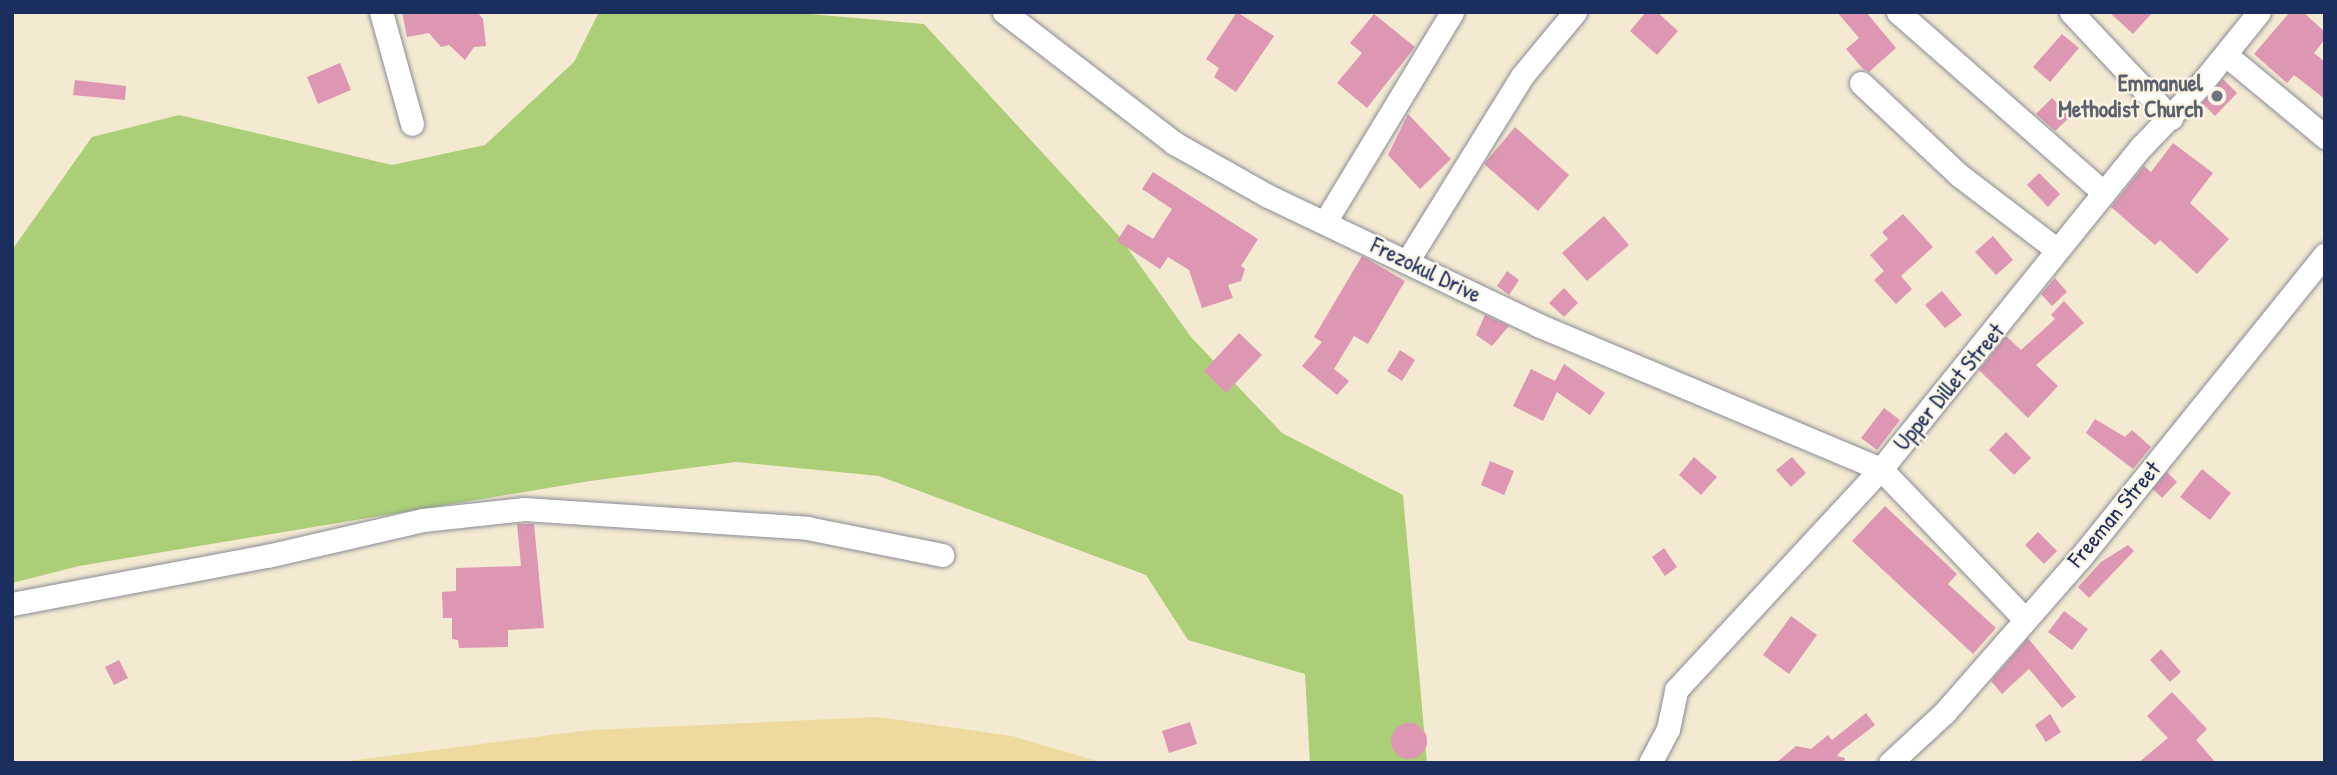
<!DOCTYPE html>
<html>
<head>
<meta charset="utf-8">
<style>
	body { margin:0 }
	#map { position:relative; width:2337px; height:775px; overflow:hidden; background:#f4ead1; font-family:"Patrick Hand",sans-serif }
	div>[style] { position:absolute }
	.green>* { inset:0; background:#abce77 }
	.sand>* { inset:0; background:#eeda9e }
	.building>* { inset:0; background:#dd97b3 }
	.round { border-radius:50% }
	.roads { filter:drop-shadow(0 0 2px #888c98) drop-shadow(0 0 2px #888c98) }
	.minor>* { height:23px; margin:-11.5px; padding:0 11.5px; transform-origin:11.5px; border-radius:11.5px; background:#fff }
	.dots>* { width:19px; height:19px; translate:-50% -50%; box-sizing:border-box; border:4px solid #fcf5e5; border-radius:50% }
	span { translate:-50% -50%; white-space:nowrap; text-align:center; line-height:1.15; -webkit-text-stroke:5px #fcf5e5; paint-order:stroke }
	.worship-label { font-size:23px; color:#5b616d; font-weight:700 }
	.right { translate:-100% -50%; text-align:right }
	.street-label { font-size:23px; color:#1b2f5e }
	.frame { position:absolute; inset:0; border:14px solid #1b2f5e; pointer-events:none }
</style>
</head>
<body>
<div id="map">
	<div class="green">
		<div style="clip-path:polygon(599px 12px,787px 12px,924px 24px,1119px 236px,1191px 337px,1282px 433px,1403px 495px,1427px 763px,1310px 763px,1305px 674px,1188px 640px,1146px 575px,879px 476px,736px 462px,590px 481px,79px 566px,12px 583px,12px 250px,92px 137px,179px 115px,392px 165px,485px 145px,574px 62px)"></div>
	</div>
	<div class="sand">
		<div style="clip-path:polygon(878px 717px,1012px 736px,1104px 763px,333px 763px,591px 730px)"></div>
	</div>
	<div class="building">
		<div style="clip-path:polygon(402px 12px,477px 12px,483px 19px,486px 46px,474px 47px,465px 60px,449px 45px,441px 47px,429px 33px,407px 37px)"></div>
		<div style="clip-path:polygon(1237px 12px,1274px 36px,1236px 92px,1214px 77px,1219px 68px,1206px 59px)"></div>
		<div style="clip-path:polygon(1646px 12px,1657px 12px,1678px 31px,1657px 55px,1630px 31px)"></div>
		<div style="clip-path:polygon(1837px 12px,1866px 12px,1896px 48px,1869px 72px,1863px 69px,1846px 49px,1859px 38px)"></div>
		<div style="clip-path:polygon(2109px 12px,2153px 12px,2133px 34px)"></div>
		<div style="clip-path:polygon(2290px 12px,2303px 12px,2325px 32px,2325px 39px,2314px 53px,2325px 62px,2325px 99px,2294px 75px,2287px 83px,2254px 54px)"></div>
		<div style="clip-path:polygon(1374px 14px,1415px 47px,1367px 108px,1337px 83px,1362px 53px,1350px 43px)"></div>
		<div style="clip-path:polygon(2062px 34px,2079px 48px,2050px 82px,2033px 67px)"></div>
		<div style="clip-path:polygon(340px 63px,351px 90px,318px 104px,307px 77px)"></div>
		<div style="clip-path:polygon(2223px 79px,2237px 93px,2215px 116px,2202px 103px)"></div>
		<div style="clip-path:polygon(75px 80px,126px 86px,125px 100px,73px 95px)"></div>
		<div style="clip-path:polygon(2052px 98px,2070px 117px,2055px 131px,2036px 114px)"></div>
		<div style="clip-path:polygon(1408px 114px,1451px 159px,1420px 189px,1388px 155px)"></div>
		<div style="clip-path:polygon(1515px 127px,1569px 175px,1538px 211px,1484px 164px)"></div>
		<div style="clip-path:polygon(2173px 143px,2213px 173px,2190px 203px,2229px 239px,2197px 274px,2160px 240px,2155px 245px,2111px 207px,2144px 166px,2151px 172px)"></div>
		<div style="clip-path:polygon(1153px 172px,1258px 239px,1241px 266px,1245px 269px,1241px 281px,1228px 285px,1233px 298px,1202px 308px,1189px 270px,1168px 257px,1160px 269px,1117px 241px,1128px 224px,1153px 239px,1172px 209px,1142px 189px)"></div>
		<div style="clip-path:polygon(2039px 173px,2060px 194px,2048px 207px,2027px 185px)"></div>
		<div style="clip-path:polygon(1903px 214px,1933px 247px,1901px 276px,1912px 289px,1896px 304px,1874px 280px,1884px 271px,1870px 255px,1888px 239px,1882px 232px)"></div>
		<div style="clip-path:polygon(1604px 216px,1629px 245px,1587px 281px,1562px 253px)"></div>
		<div style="clip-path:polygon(1993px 236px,2013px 260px,1996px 275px,1975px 252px)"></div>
		<div style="clip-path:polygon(1362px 256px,1405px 281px,1368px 344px,1354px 336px,1334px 369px,1349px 381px,1337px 395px,1302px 366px,1322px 342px,1314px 337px)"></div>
		<div style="clip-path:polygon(1507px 271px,1519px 280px,1509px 295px,1497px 286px)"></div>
		<div style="clip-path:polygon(2055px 278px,2067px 292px,2052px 306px,2041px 294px)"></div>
		<div style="clip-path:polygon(1564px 288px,1578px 303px,1564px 317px,1549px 303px)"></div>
		<div style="clip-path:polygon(1942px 291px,1962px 315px,1945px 328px,1925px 305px)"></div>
		<div style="clip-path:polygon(2064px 301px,2084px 323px,2036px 365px,2058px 386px,2028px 418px,1979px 370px,2006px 336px,2021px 350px,2055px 319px,2051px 315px)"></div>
		<div style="clip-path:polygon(1485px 315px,1509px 326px,1492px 346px,1476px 335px)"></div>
		<div style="clip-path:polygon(1239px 333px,1262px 355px,1226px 393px,1204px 371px)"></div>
		<div style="clip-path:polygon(1400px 350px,1415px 360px,1402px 381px,1387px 371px)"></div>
		<div style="clip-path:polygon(1564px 364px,1605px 393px,1590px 415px,1557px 392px,1543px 421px,1513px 406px,1531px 369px,1555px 381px)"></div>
		<div style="clip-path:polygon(1884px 408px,1900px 420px,1877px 450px,1861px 438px)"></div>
		<div style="clip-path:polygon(2095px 419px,2125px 437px,2132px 430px,2151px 447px,2133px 469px,2086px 433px)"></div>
		<div style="clip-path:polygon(2006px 432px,2031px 458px,2014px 475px,1989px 450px)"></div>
		<div style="clip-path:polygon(1694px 457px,1717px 477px,1701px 495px,1679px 475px)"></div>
		<div style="clip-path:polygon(1792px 457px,1806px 473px,1791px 487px,1776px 470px)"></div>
		<div style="clip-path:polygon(1490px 461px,1514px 471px,1504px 495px,1481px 485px)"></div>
		<div style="clip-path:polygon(2202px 469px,2231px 493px,2210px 520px,2180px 497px)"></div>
		<div style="clip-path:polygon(2167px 472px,2177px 482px,2162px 498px,2153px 489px)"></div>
		<div style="clip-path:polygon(1885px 506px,1957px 574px,1948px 584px,1996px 628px,1973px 654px,1852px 541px)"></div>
		<div style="clip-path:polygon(517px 524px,534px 524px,544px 628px,508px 630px,508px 647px,459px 648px,458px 640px,452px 639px,452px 618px,443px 618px,442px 592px,456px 591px,456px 568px,521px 566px)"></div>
		<div style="clip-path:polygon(2038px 532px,2057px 551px,2044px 564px,2025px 545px)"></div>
		<div style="clip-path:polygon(2128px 545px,2134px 551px,2089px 598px,2078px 587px,2101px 562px)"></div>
		<div style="clip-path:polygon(1664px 548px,1677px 567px,1665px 576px,1652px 557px)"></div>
		<div style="clip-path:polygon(2064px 611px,2088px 629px,2072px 650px,2048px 632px)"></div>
		<div style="clip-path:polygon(1791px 616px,1817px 635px,1789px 674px,1763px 655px)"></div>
		<div style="clip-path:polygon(2028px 638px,2076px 697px,2062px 708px,2029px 669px,2002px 694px,1991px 681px)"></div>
		<div style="clip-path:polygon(2161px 649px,2181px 672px,2170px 682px,2150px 660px)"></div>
		<div style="clip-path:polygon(119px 660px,128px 678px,114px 685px,105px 667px)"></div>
		<div style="clip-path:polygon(2172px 692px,2207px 729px,2196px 740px,2216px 763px,2138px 763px,2168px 738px,2147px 716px)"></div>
		<div style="clip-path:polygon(1866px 713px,1875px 725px,1841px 751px,1837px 756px,1845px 758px,1844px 763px,1776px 763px,1796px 746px,1811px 749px,1828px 735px,1832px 740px)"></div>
		<div style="clip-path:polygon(2050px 714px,2061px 732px,2046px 742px,2035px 725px)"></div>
		<div style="clip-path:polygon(1190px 722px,1197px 744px,1169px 753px,1162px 731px)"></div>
		<div class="round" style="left:1391px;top:723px;width:36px;height:36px"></div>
	</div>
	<div class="roads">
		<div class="minor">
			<div style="left:381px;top:12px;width:116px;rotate:74.5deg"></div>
			<div style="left:1004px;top:12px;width:215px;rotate:37.6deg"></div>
			<div style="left:1174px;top:143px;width:106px;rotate:29.5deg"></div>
			<div style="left:1266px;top:195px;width:301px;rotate:25.5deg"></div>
			<div style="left:1538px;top:325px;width:372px;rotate:22.8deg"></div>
			<div style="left:1881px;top:469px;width:208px;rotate:46.2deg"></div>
			<div style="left:1898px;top:12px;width:274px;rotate:41.3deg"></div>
			<div style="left:2071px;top:12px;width:146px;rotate:46.7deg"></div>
			<div style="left:2226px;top:55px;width:129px;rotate:39.6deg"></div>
			<div style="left:1861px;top:83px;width:134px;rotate:43.2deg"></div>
			<div style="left:1959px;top:175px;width:123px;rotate:37.4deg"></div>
			<div style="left:1325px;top:222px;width:245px;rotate:-58.8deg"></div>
			<div style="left:1408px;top:260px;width:216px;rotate:-58.2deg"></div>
			<div style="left:1522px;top:76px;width:83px;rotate:-50.4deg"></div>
			<div style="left:12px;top:604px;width:259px;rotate:-10.7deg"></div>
			<div style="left:267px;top:556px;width:160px;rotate:-13deg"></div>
			<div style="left:423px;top:520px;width:102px;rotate:-6.2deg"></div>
			<div style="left:524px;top:509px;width:284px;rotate:3.8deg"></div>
			<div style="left:807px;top:528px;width:138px;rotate:11.3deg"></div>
			<div style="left:1650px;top:763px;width:38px;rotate:-62deg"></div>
			<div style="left:1668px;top:729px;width:40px;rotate:-78deg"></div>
			<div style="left:1676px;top:690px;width:301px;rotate:-47.2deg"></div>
			<div style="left:1881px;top:469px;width:415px;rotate:-51.1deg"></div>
			<div style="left:2142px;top:146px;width:86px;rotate:-46.4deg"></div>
			<div style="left:2201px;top:84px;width:92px;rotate:-51.1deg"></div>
			<div style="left:1890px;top:763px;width:75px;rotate:-42.8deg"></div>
			<div style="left:1945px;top:712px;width:205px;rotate:-48.8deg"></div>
			<div style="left:2080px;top:558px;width:390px;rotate:-51.1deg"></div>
		</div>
	</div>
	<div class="dots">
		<div style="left:2217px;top:96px;background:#6b7280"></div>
	</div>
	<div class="worship-label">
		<span class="right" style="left:2203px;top:96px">Emmanuel<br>Methodist Church</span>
	</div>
	<div class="street-label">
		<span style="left:1426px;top:270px;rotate:26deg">Frezokul Drive</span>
		<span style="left:1949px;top:387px;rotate:-50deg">Upper Dillet Street</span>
		<span style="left:2114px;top:514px;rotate:-50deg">Freeman Street</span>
	</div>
	<div class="frame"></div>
</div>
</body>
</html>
